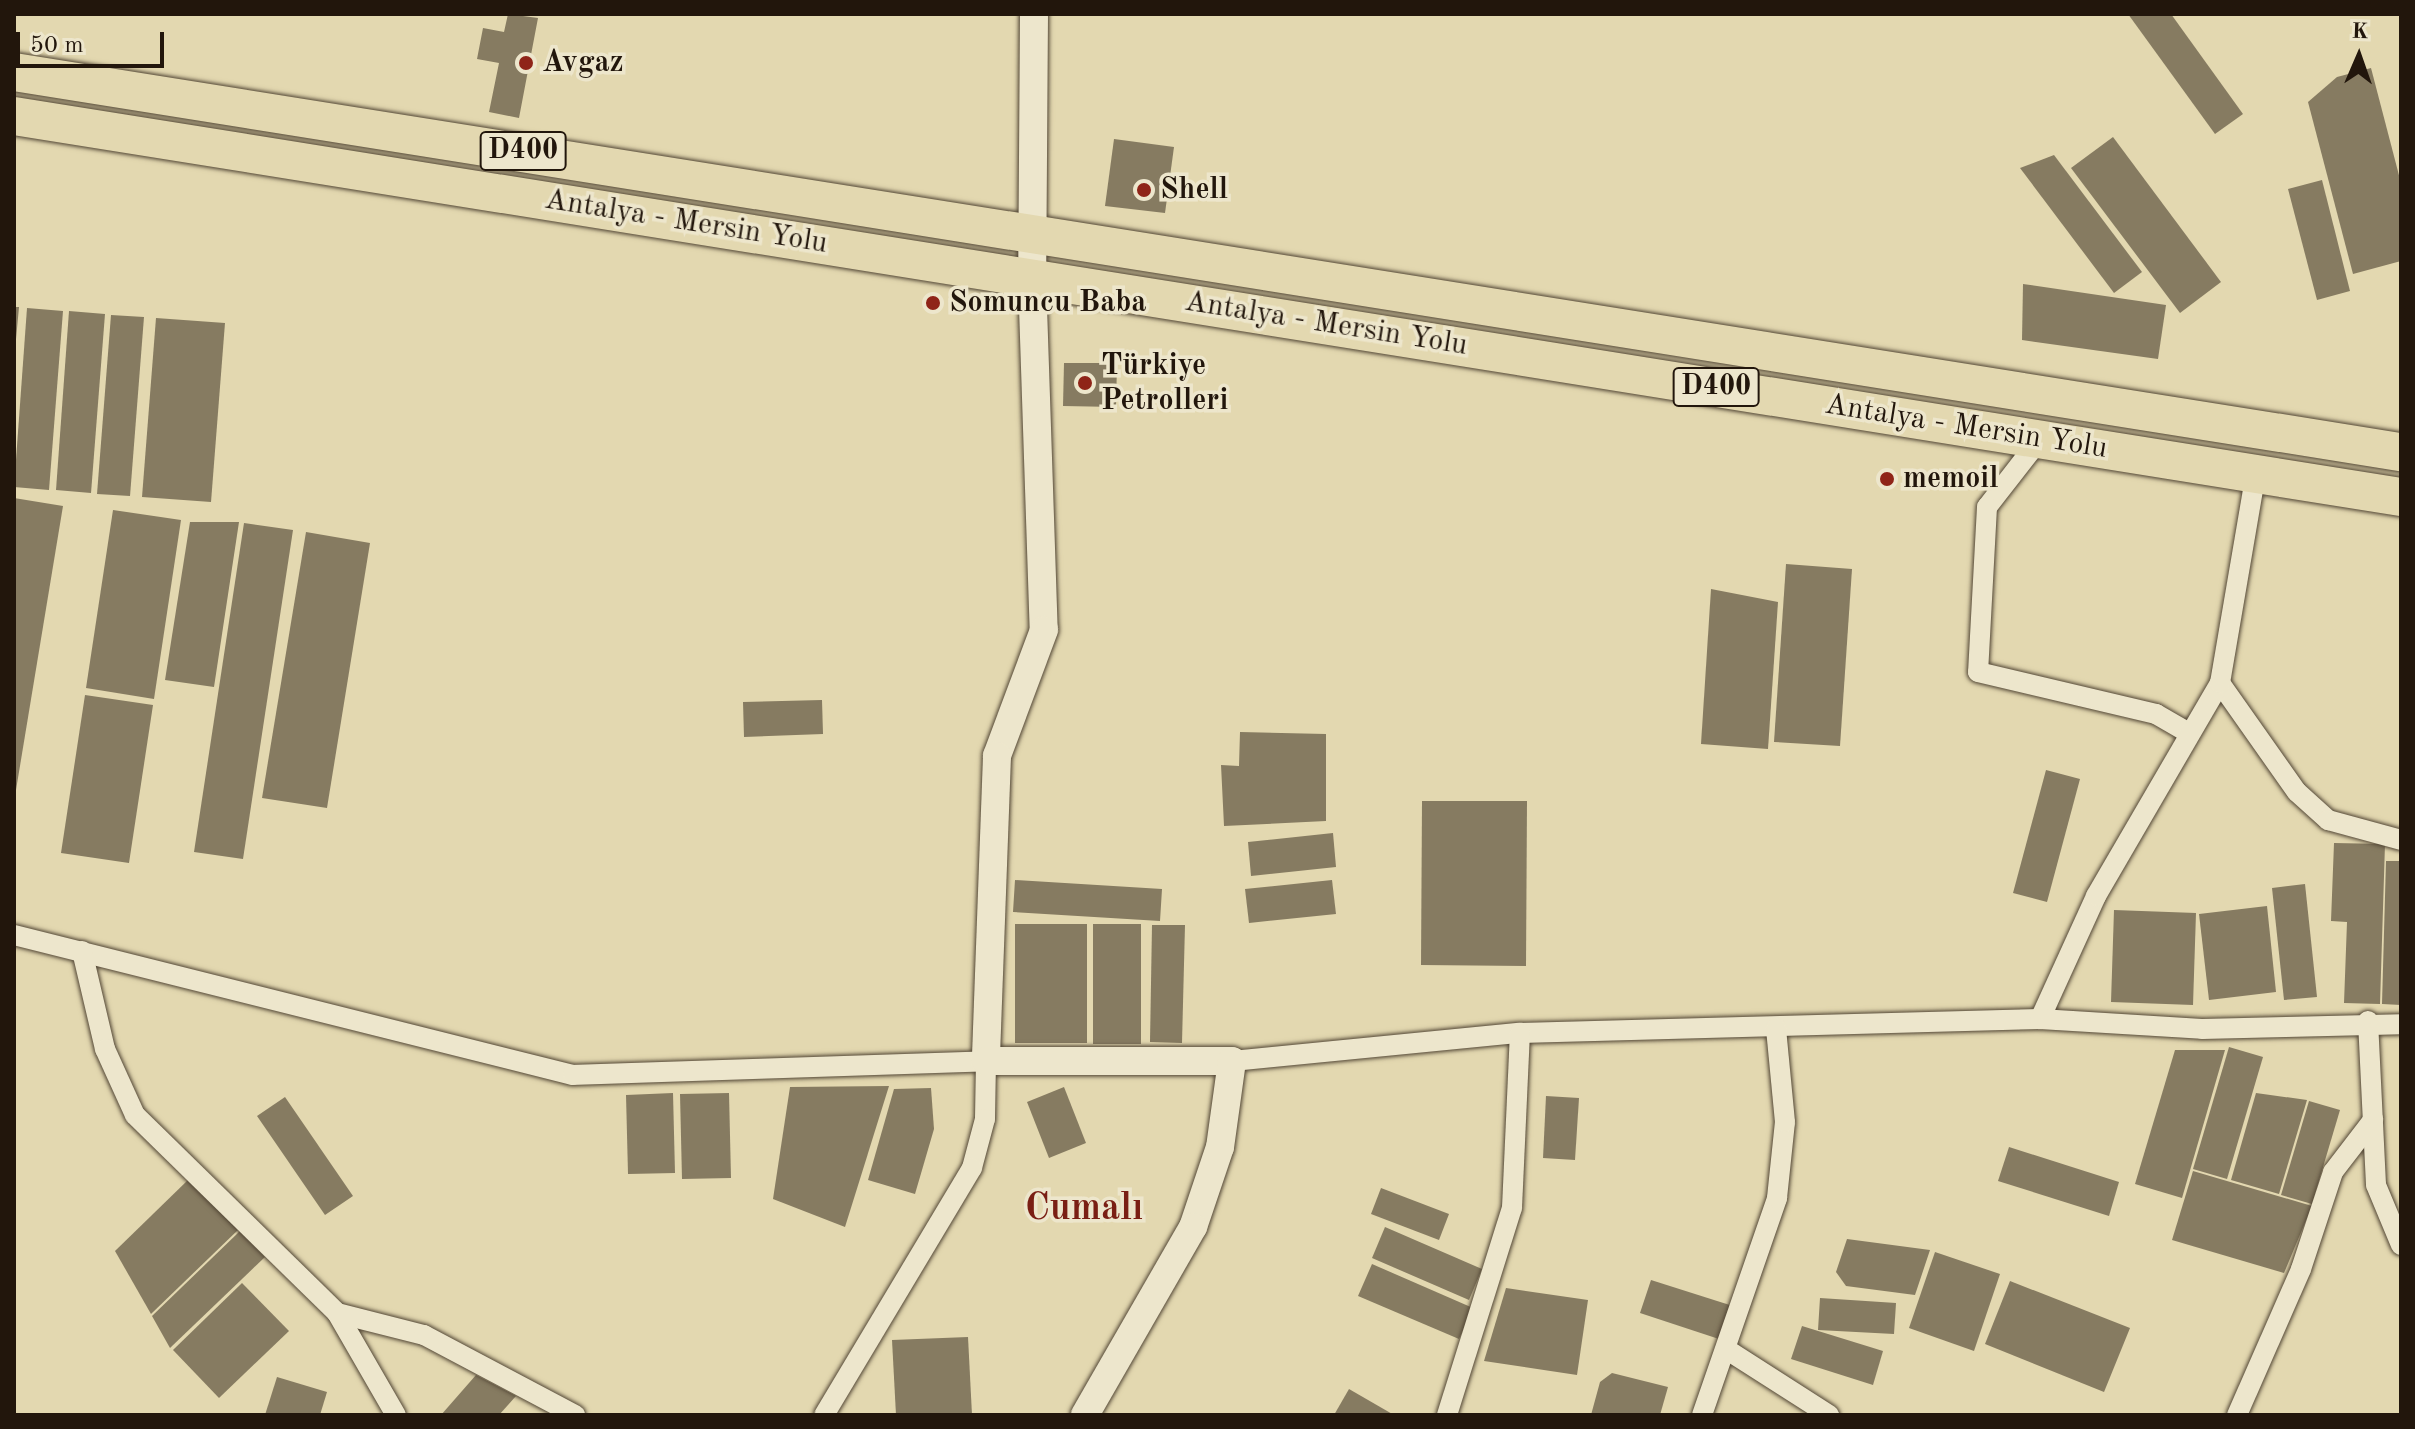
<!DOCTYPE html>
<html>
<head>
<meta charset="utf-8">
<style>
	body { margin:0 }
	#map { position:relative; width:2415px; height:1429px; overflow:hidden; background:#e3d8b0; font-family:"Old Standard TT",serif }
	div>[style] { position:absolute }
	.building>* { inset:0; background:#867b61 }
	.roads { filter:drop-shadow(0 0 2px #524635) drop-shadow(0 0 2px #524635) }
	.street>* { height:20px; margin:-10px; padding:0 10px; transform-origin:10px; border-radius:10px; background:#ede6cc }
	.secondary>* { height:28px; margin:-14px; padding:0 14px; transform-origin:14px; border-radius:14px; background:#ede6cc }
	.highway>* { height:38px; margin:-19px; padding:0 19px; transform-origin:19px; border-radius:19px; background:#e3d8b0 }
	.dots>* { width:22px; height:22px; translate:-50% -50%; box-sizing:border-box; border:4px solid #ede6cc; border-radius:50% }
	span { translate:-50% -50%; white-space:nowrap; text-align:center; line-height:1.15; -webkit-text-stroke:7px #ede6cc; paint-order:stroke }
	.shield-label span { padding:2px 6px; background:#ede6cc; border:2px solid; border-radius:6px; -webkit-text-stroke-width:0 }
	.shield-label { font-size:28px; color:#22160c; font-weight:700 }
	.poi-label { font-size:30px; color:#22160c; font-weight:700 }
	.left { translate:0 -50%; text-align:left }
	.street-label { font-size:30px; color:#22160c }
	.district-label { font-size:38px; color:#7a1f14; font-weight:700 }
	.frame { position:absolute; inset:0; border:16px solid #22160c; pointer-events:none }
	.north { position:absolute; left:2319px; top:16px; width:80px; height:80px; -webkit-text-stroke:6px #ede6cc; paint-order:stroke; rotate:2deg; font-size:22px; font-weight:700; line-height:32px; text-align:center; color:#22160c }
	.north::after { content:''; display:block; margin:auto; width:28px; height:36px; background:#22160c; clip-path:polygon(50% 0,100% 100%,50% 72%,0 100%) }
	.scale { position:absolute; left:16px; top:32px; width:148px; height:36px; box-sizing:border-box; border:4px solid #22160c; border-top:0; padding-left:10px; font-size:24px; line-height:28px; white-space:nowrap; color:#22160c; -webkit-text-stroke:6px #ede6cc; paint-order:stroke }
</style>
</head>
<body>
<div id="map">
	<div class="building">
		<div style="clip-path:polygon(508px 14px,538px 18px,519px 118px,489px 112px,499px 63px,477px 59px,483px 28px,504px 32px)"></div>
		<div style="clip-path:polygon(2128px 14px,2171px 14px,2243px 114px,2215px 134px)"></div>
		<div style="clip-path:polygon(2371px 68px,2401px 183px,2401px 261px,2353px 274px,2308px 102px,2337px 77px)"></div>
		<div style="clip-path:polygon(2113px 137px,2221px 282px,2180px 313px,2071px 168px)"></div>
		<div style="clip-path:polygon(1114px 139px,1174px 147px,1165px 213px,1105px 206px)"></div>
		<div style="clip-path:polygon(2054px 155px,2142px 272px,2114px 293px,2020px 168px)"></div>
		<div style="clip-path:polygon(2322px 180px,2350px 291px,2317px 300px,2288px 189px)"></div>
		<div style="clip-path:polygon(2023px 284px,2166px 305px,2158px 359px,2022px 340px)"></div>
		<div style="clip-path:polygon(14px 307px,19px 307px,16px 339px,14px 339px)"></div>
		<div style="clip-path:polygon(27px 308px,63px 311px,49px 490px,14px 487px)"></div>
		<div style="clip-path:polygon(69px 311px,105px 314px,91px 493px,56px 490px)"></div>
		<div style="clip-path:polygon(111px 315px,144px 317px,130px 496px,97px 494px)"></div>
		<div style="clip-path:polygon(156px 318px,225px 323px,211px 502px,142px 497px)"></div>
		<div style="clip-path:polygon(1064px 363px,1117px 363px,1116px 407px,1063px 406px)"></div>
		<div style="clip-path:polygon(14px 498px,63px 506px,16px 790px,14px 790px)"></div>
		<div style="clip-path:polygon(113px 510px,181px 520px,154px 699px,86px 688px)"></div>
		<div style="clip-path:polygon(190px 522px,239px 522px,214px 687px,165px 680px)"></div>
		<div style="clip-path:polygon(244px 523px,293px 530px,243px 859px,194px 852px)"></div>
		<div style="clip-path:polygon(306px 532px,370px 543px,327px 808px,262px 798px)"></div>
		<div style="clip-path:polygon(1786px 564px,1852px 569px,1840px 746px,1774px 742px)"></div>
		<div style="clip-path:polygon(1711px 589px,1778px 602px,1768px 749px,1701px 744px)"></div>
		<div style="clip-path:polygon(85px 695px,153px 705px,129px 863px,61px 853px)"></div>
		<div style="clip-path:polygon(822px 700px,823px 734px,744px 737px,743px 702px)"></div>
		<div style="clip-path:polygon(1240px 732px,1326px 734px,1326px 821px,1224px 826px,1221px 765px,1239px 766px)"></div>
		<div style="clip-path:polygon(2046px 770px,2080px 779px,2047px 902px,2013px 893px)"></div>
		<div style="clip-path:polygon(1422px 801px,1527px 801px,1526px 966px,1421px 965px)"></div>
		<div style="clip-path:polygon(1333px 833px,1336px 867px,1251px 876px,1248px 842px)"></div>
		<div style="clip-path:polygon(2334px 843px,2385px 844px,2380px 1004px,2344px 1003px,2347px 922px,2331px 921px)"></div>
		<div style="clip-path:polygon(2386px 861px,2401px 861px,2401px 1005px,2382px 1004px)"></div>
		<div style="clip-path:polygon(1015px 880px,1162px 889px,1160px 921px,1013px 912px)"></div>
		<div style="clip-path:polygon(1332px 880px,1336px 914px,1249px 923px,1245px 889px)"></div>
		<div style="clip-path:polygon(2305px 884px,2317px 997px,2284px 1000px,2272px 888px)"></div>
		<div style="clip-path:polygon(2267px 906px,2276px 992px,2209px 1000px,2199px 914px)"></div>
		<div style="clip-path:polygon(2114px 910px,2196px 913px,2193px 1005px,2111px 1002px)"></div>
		<div style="clip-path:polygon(1015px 924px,1087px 924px,1087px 1043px,1015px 1043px)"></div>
		<div style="clip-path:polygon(1093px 924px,1141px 924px,1141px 1044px,1093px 1044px)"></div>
		<div style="clip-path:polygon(1152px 925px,1185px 925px,1182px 1043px,1150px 1042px)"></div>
		<div style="clip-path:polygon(2229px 1047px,2263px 1057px,2227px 1179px,2193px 1169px)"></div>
		<div style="clip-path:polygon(2175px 1050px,2225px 1050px,2182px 1198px,2135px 1184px)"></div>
		<div style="clip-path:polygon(889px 1086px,845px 1227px,773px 1199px,790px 1087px)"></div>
		<div style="clip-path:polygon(1064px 1087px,1086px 1143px,1049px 1158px,1027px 1102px)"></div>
		<div style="clip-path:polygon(931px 1088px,934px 1129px,915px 1194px,868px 1180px,894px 1089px)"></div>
		<div style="clip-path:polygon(673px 1093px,675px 1173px,628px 1174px,626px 1095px)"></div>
		<div style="clip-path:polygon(729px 1093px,731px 1178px,682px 1179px,680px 1094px)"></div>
		<div style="clip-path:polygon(2256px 1093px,2307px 1100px,2279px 1194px,2231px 1180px)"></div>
		<div style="clip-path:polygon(1546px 1096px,1579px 1098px,1575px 1160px,1543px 1158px)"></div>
		<div style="clip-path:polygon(285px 1097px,353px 1196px,325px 1215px,257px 1116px)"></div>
		<div style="clip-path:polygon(2309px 1101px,2340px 1110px,2312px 1204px,2281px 1195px)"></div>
		<div style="clip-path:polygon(2009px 1147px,2119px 1182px,2109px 1216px,1998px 1181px)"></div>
		<div style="clip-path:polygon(2193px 1171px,2312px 1206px,2284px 1273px,2172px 1240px)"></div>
		<div style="clip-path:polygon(189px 1179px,238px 1230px,151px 1314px,115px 1251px)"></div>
		<div style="clip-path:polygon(1381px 1188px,1449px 1214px,1439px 1240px,1371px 1214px)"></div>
		<div style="clip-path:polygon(1385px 1227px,1482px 1269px,1469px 1300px,1372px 1258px)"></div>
		<div style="clip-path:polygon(240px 1231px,265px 1257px,170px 1348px,152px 1316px)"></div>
		<div style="clip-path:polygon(1847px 1239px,1930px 1250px,1915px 1295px,1846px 1286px,1836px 1272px)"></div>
		<div style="clip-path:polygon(1935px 1252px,2000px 1274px,1974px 1351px,1909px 1328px)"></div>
		<div style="clip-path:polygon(1372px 1264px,1473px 1308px,1459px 1339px,1358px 1296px)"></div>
		<div style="clip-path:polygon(1651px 1280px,1736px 1307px,1725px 1341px,1640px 1313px)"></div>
		<div style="clip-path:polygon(2010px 1281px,2130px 1328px,2104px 1392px,1985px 1344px)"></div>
		<div style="clip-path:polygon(242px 1283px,289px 1331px,219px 1398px,173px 1350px)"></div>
		<div style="clip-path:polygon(1506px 1288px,1588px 1300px,1577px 1375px,1484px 1361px)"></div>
		<div style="clip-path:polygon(1820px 1298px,1896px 1303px,1894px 1334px,1818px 1330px)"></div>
		<div style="clip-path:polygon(1802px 1326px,1883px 1351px,1873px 1385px,1791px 1359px)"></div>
		<div style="clip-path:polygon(968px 1337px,972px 1415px,896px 1415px,892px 1340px)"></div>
		<div style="clip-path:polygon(1612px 1373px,1668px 1387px,1660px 1415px,1591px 1415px,1600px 1382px)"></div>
		<div style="clip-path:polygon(476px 1375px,516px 1396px,499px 1415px,441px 1415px)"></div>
		<div style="clip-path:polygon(277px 1377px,327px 1392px,320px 1415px,265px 1415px)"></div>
		<div style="clip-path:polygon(1349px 1389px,1394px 1415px,1334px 1415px)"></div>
	</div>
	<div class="roads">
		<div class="street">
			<div style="left:2040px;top:439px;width:86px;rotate:127.9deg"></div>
			<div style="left:1987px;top:507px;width:165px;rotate:93.1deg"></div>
			<div style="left:1978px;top:672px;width:183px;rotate:13.3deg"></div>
			<div style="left:2156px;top:714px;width:39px;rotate:30deg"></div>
			<div style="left:2220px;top:683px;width:133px;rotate:54.8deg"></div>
			<div style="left:2297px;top:792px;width:42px;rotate:42.1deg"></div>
			<div style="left:2328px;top:820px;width:76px;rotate:15.3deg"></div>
			<div style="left:14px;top:935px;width:576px;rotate:14.06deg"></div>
			<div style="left:573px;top:1075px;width:413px;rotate:-1.9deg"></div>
			<div style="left:986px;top:1061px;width:58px;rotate:91deg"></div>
			<div style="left:985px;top:1119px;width:51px;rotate:104.9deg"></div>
			<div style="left:972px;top:1168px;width:288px;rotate:120.9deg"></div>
			<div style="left:82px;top:951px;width:101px;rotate:76.8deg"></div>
			<div style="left:105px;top:1049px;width:72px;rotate:65.6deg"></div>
			<div style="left:135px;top:1115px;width:283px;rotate:44.4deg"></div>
			<div style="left:337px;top:1313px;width:90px;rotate:14.2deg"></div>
			<div style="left:424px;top:1335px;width:171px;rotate:27.9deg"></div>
			<div style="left:2040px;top:1019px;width:135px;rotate:-65.5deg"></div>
			<div style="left:2096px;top:896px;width:246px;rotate:-59.8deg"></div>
			<div style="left:2220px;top:683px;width:213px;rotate:-80.3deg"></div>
			<div style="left:2368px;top:1021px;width:164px;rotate:87.2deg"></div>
			<div style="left:2376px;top:1185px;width:65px;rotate:67.4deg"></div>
			<div style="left:1232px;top:1061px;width:289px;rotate:-5.6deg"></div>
			<div style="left:1520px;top:1033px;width:520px;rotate:-1.54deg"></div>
			<div style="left:2040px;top:1019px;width:162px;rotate:3.5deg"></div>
			<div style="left:2202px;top:1029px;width:199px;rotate:-1.4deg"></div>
			<div style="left:337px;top:1313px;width:118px;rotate:60deg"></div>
			<div style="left:1729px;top:1351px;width:119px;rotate:32.6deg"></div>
			<div style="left:1447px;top:1415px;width:217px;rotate:-72.6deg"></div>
			<div style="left:1512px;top:1208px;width:175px;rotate:-87.4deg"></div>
			<div style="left:1702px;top:1415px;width:230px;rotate:-70.9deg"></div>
			<div style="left:1777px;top:1198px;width:76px;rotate:-84deg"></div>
			<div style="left:1785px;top:1122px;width:94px;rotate:-95.5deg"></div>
			<div style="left:2237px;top:1415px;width:159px;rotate:-66.3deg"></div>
			<div style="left:2301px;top:1269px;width:102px;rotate:-71.7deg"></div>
			<div style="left:2333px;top:1172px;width:66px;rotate:-52.4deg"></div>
		</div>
		<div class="secondary">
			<div style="left:1034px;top:14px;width:263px;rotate:90.4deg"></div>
			<div style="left:1032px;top:277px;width:353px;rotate:88.1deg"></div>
			<div style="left:1044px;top:630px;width:134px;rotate:110.5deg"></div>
			<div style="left:997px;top:756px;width:305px;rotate:92.1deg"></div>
			<div style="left:986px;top:1061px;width:246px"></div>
			<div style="left:1232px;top:1061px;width:87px;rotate:97.9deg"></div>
			<div style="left:1220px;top:1147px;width:84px;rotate:108.6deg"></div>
			<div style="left:1193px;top:1227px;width:217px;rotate:119.9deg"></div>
		</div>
		<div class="highway">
			<div style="left:14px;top:72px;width:2417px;rotate:9.05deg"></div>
			<div style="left:14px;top:116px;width:2417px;rotate:9.07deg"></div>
		</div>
	</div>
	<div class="dots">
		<div style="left:526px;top:63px;background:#8f2418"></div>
		<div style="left:1144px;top:190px;background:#8f2418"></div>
		<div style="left:933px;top:303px;background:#8f2418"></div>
		<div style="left:1085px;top:383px;background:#8f2418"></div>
		<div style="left:1887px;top:479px;background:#8f2418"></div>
	</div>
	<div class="shield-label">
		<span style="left:523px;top:151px">D400</span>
		<span style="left:1716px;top:387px">D400</span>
	</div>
	<div class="poi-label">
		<span class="left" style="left:542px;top:63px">Avgaz</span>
		<span class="left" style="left:1160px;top:190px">Shell</span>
		<span class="left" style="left:949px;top:303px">Somuncu Baba</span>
		<span class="left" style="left:1101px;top:383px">Türkiye<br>Petrolleri</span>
		<span class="left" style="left:1903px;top:479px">memoil</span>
	</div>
	<div class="street-label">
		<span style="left:686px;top:222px;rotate:9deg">Antalya - Mersin Yolu</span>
		<span style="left:1326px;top:324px;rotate:9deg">Antalya - Mersin Yolu</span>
		<span style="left:1966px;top:427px;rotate:9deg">Antalya - Mersin Yolu</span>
	</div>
	<div class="district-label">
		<span style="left:1084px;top:1210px">Cumalı</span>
	</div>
	<div class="frame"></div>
	<div class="north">K</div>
	<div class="scale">50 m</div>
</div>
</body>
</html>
